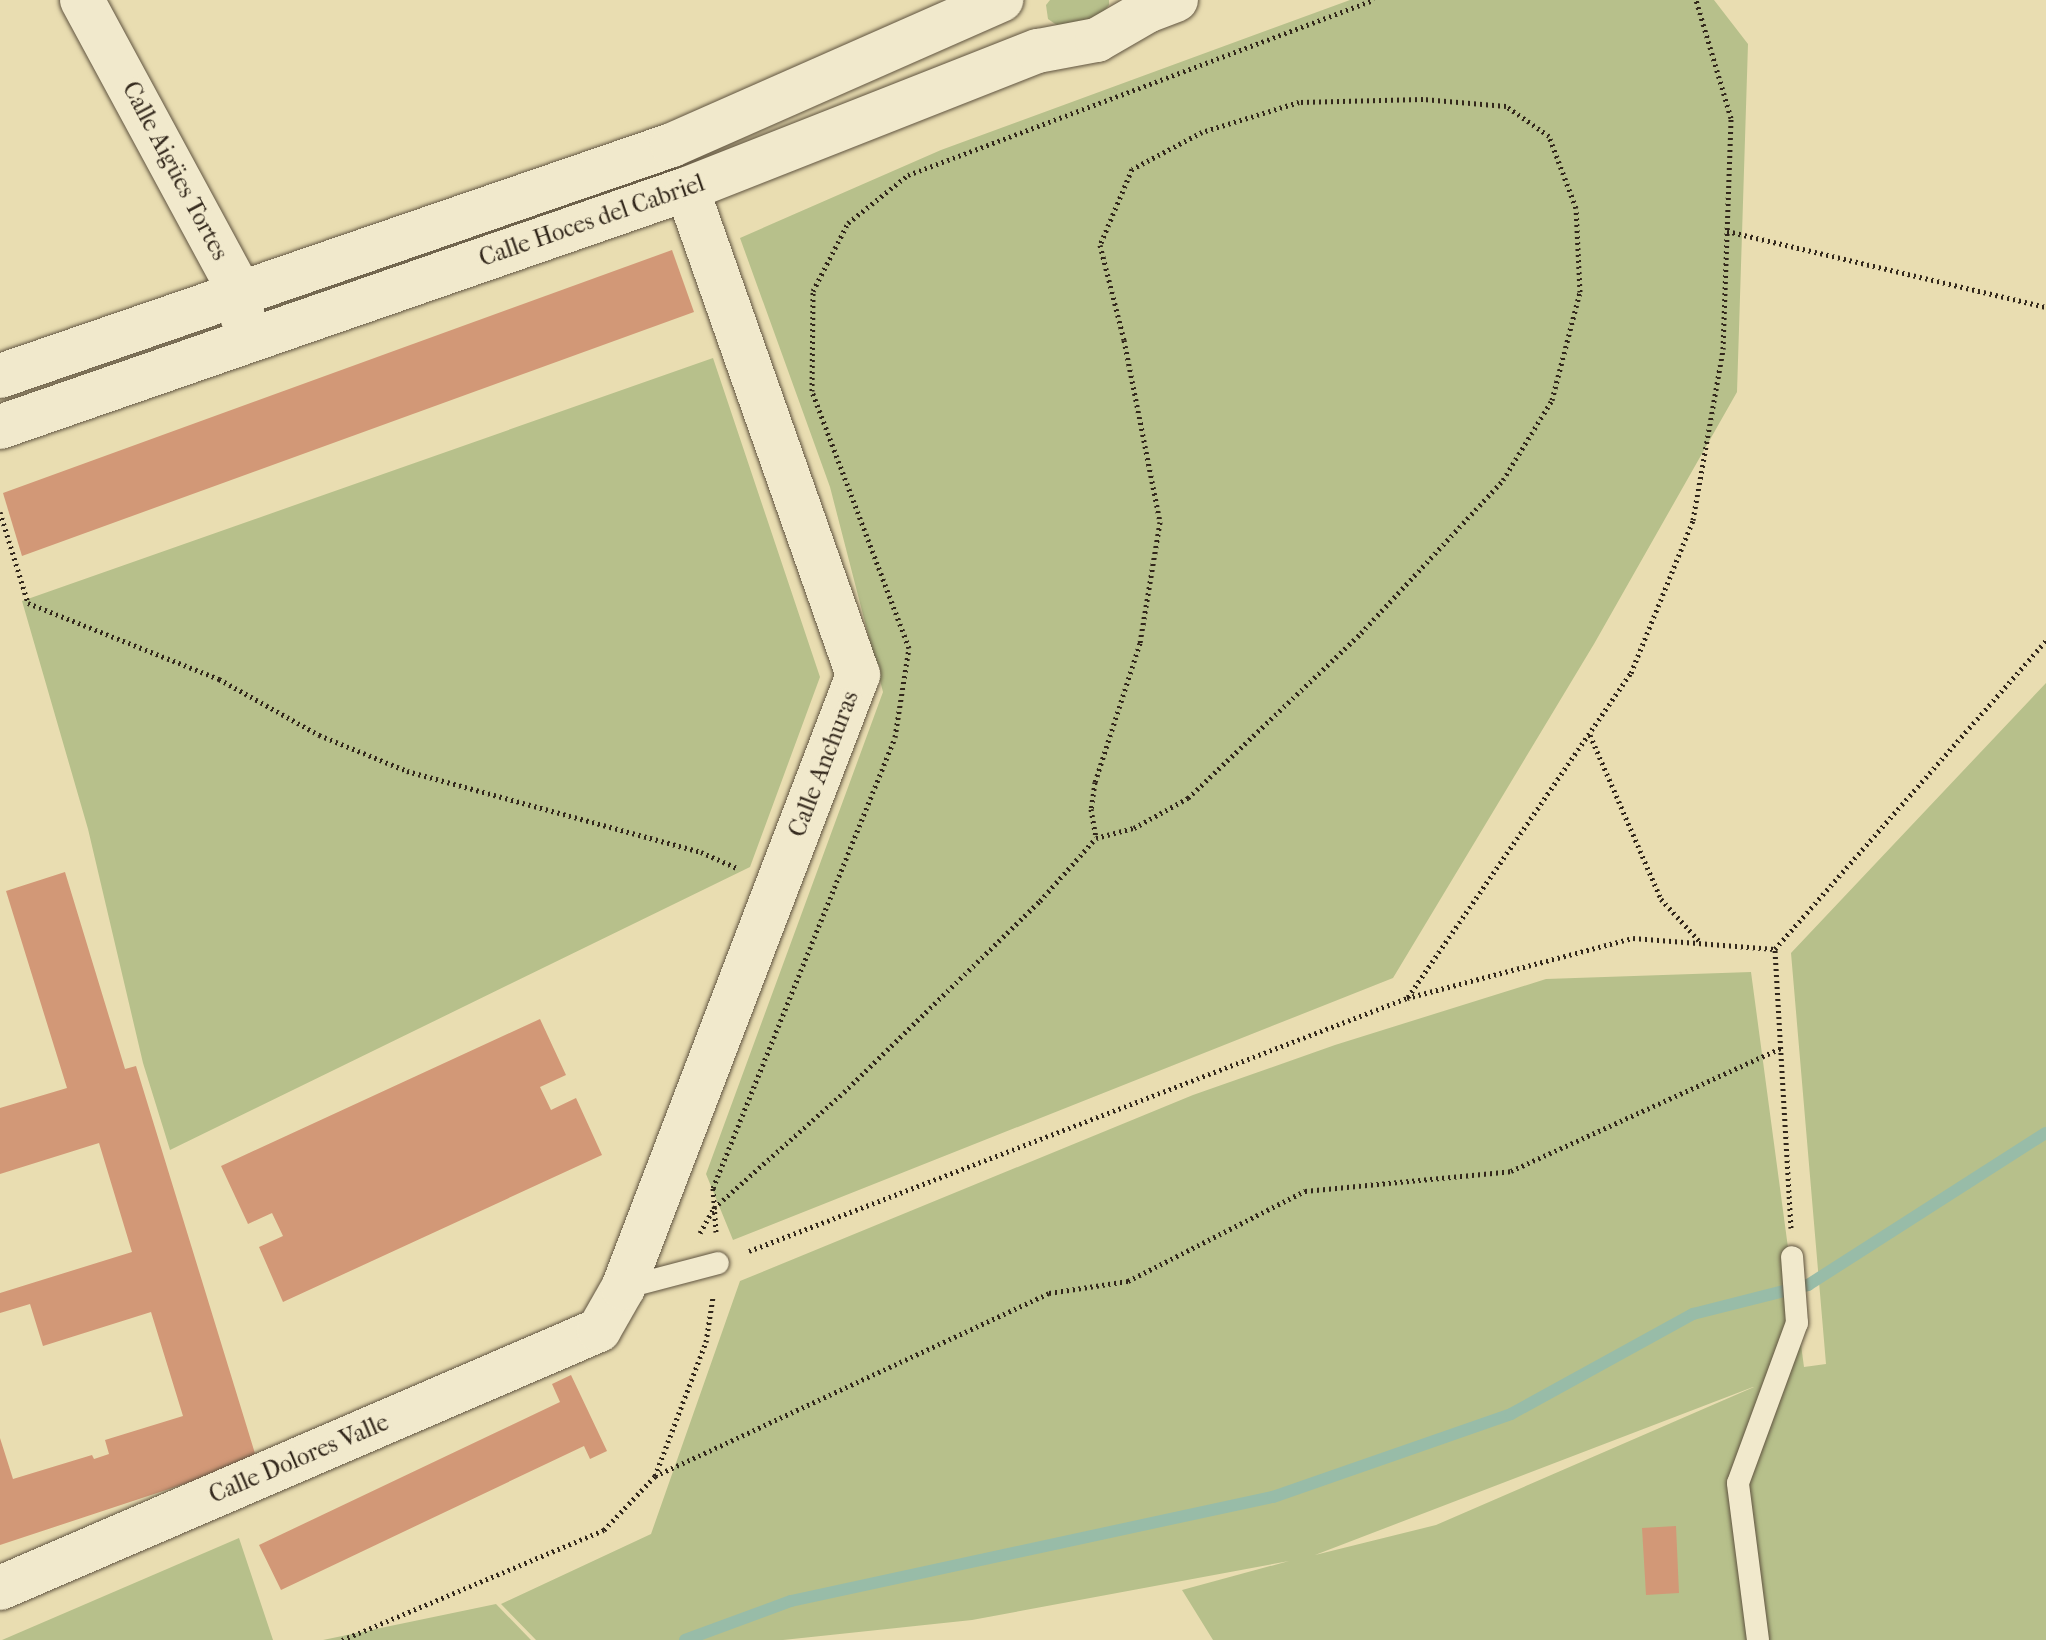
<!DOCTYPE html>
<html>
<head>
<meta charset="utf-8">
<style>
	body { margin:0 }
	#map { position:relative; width:2046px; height:1640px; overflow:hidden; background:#e9ddb1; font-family:"IM FELL French Canon",serif }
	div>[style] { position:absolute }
	.green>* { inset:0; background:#b7c08b }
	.stream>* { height:12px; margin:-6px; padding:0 6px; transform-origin:6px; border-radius:6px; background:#98bca8 }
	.building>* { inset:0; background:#d29877 }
	.path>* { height:5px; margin-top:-2.5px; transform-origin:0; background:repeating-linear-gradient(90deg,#32271b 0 2px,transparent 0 6px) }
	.roads { filter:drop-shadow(0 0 2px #605440) drop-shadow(0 0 2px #605440) }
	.lane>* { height:22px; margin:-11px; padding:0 11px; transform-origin:11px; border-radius:11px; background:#f1e9cc }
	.street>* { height:44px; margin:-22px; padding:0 22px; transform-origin:22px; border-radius:22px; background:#f1e9cc }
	span { translate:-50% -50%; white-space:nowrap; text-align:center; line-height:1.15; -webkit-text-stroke:8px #f1e9cc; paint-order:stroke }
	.street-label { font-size:24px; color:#32271b }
</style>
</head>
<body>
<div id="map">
	<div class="green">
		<div style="clip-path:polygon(1050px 0,1109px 0,1109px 5px,1096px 21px,1061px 28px,1048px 19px,1046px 5px)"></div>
		<div style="clip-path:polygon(1350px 0,1714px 0,1748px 44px,1737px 392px,1594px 644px,1393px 978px,733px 1240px,706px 1174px,883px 692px,830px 487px,740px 238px,941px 150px)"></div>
		<div style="clip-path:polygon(713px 358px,820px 677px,750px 867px,170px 1150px,143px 1063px,88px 829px,22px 601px)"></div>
		<div style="clip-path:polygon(evenodd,2046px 683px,2046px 1640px,1213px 1640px,1182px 1590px,1289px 1561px,972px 1620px,783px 1640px,536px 1640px,501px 1604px,651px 1534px,740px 1281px,1193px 1095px,1335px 1045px,1546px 979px,1751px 972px,1804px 1367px,1826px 1364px,1791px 953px,2046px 683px,1754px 1387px,1436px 1525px,1315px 1555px,1753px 1387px,1754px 1387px)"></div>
		<div style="clip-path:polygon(239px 1538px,273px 1640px,2px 1640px)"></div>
		<div style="clip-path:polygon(496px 1604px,531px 1640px,323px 1640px)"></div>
	</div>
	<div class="stream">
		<div style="left:685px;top:1640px;width:113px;rotate:-20.2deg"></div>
		<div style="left:791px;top:1601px;width:493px;rotate:-12.2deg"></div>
		<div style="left:1273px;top:1497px;width:252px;rotate:-19.2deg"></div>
		<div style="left:1511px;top:1414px;width:208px;rotate:-28.8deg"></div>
		<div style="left:1693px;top:1314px;width:119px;rotate:-14.2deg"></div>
		<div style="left:1808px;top:1285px;width:282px;rotate:-32.6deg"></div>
	</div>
	<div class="building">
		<div style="clip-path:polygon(672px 250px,694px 312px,22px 556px,3px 493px)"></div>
		<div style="clip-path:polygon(65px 872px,125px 1069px,136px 1066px,257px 1460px,0 1545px,0 1438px,13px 1479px,92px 1455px,94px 1459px,109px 1454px,105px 1440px,183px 1416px,151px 1312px,43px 1346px,30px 1304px,0 1313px,0 1293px,132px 1252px,99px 1143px,0 1174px,0 1108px,67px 1088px,6px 891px)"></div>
		<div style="clip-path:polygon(540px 1019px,566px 1075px,540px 1087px,551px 1110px,576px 1098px,602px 1155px,283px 1302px,259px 1247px,283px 1236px,272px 1213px,248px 1224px,221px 1166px)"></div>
		<div style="clip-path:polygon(571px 1375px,607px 1451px,590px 1459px,584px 1446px,281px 1590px,259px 1545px,560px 1402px,552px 1384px)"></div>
		<div style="clip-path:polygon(1676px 1526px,1679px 1593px,1646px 1595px,1642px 1528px)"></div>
	</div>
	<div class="path">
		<div style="left:1727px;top:231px;width:328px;rotate:13.4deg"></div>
		<div style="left:0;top:512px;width:95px;rotate:72.9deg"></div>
		<div style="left:28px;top:603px;width:206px;rotate:21.7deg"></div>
		<div style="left:219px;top:679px;width:115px;rotate:29.2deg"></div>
		<div style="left:319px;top:735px;width:95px;rotate:22.2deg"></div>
		<div style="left:407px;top:771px;width:305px;rotate:15.4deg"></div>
		<div style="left:701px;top:852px;width:39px;rotate:24deg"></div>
		<div style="left:1590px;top:735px;width:179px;rotate:66.6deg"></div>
		<div style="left:1661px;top:899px;width:59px;rotate:47.7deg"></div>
		<div style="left:1408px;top:997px;width:393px;rotate:-55.5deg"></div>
		<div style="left:1631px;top:673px;width:165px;rotate:-67.9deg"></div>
		<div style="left:1693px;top:520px;width:174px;rotate:-80deg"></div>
		<div style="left:1723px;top:349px;width:231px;rotate:-88deg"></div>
		<div style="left:1731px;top:118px;width:123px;rotate:-106.5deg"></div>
		<div style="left:1791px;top:1228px;width:279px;rotate:-93.3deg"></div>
		<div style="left:1775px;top:949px;width:411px;rotate:-48.7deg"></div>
		<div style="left:716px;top:1232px;width:44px;rotate:-93.9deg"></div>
		<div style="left:713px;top:1188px;width:486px;rotate:-68deg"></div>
		<div style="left:895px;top:737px;width:90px;rotate:-81.1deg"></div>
		<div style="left:909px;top:648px;width:275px;rotate:-110.7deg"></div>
		<div style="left:812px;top:391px;width:100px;rotate:-89.4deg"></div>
		<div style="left:813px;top:291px;width:76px;rotate:-62.8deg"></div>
		<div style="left:848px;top:223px;width:77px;rotate:-38.7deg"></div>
		<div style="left:908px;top:175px;width:498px;rotate:-20.6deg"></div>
		<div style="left:700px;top:1233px;width:29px;rotate:-61deg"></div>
		<div style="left:714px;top:1208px;width:174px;rotate:-41.7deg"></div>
		<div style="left:844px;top:1092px;width:274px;rotate:-44.3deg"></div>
		<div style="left:1040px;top:901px;width:84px;rotate:-48.4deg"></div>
		<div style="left:1096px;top:838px;width:39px;rotate:-15deg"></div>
		<div style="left:1134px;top:828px;width:62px;rotate:-29.1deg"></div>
		<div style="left:1188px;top:798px;width:239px;rotate:-43.6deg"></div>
		<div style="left:1361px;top:633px;width:209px;rotate:-47.1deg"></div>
		<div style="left:1503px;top:480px;width:94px;rotate:-58.5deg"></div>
		<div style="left:1552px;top:400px;width:112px;rotate:-75.5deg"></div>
		<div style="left:1580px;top:292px;width:84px;rotate:-92.7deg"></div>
		<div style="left:1576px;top:208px;width:77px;rotate:-110.6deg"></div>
		<div style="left:1549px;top:136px;width:52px;rotate:-145.1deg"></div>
		<div style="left:1506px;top:106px;width:83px;rotate:-175.2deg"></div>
		<div style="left:1423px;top:99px;width:124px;rotate:178.6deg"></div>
		<div style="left:1299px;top:102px;width:102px;rotate:162.8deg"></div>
		<div style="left:1202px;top:132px;width:79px;rotate:152.1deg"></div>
		<div style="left:1132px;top:169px;width:82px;rotate:112.8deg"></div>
		<div style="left:1100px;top:245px;width:98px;rotate:75.8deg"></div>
		<div style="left:1124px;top:340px;width:186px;rotate:78.8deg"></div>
		<div style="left:1160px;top:522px;width:123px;rotate:99.4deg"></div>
		<div style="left:1140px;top:643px;width:146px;rotate:107.9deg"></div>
		<div style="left:1095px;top:782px;width:27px;rotate:98deg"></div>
		<div style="left:1091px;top:809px;width:29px;rotate:80deg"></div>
		<div style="left:749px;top:1251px;width:705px;rotate:-21.03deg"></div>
		<div style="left:1407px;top:998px;width:234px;rotate:-14.9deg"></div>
		<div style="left:1633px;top:938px;width:142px;rotate:4.4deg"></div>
		<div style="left:655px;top:1476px;width:434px;rotate:-24.9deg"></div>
		<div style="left:1049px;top:1293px;width:80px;rotate:-8.6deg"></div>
		<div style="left:1128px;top:1281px;width:199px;rotate:-27deg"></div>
		<div style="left:1305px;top:1191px;width:207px;rotate:-5.5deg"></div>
		<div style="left:1511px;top:1171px;width:297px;rotate:-24.5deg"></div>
		<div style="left:342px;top:1640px;width:284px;rotate:-22.8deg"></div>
		<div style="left:604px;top:1530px;width:74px;rotate:-46.6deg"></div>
		<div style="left:655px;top:1476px;width:143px;rotate:-69.2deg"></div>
		<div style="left:706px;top:1342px;width:46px;rotate:-81.2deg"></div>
	</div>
	<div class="roads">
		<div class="lane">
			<div style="left:623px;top:1288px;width:98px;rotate:-14.7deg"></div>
			<div style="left:1758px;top:1640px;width:158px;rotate:-97.3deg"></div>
			<div style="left:1738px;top:1483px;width:171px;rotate:-69.8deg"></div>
			<div style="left:1797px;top:1323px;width:66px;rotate:-94.3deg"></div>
		</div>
		<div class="street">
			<div style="left:82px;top:0;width:332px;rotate:61.6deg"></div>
			<div style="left:240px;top:292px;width:27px;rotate:84deg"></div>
			<div style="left:0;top:376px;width:711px;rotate:-18.97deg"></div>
			<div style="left:672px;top:145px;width:360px;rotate:-23.8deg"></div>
			<div style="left:0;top:427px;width:727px;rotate:-19.11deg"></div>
			<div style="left:687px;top:189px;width:377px;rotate:-21.5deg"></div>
			<div style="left:1038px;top:51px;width:60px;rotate:-10.6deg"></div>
			<div style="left:1097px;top:40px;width:58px;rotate:-30.1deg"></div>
			<div style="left:1147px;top:11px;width:31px;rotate:-21deg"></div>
			<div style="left:0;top:1588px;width:652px;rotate:-23.3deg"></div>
			<div style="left:599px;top:1330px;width:48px;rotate:-60.3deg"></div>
			<div style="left:623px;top:1288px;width:657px;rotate:-69.03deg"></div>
			<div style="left:858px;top:675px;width:515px;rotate:-109.38deg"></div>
		</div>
	</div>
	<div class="street-label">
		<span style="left:175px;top:171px;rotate:62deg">Calle Aigües Tortes</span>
		<span style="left:592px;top:221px;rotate:-19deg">Calle Hoces del Cabriel</span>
		<span style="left:824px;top:764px;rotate:-69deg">Calle Anchuras</span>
		<span style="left:299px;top:1459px;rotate:-23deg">Calle Dolores Valle</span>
	</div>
</div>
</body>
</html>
